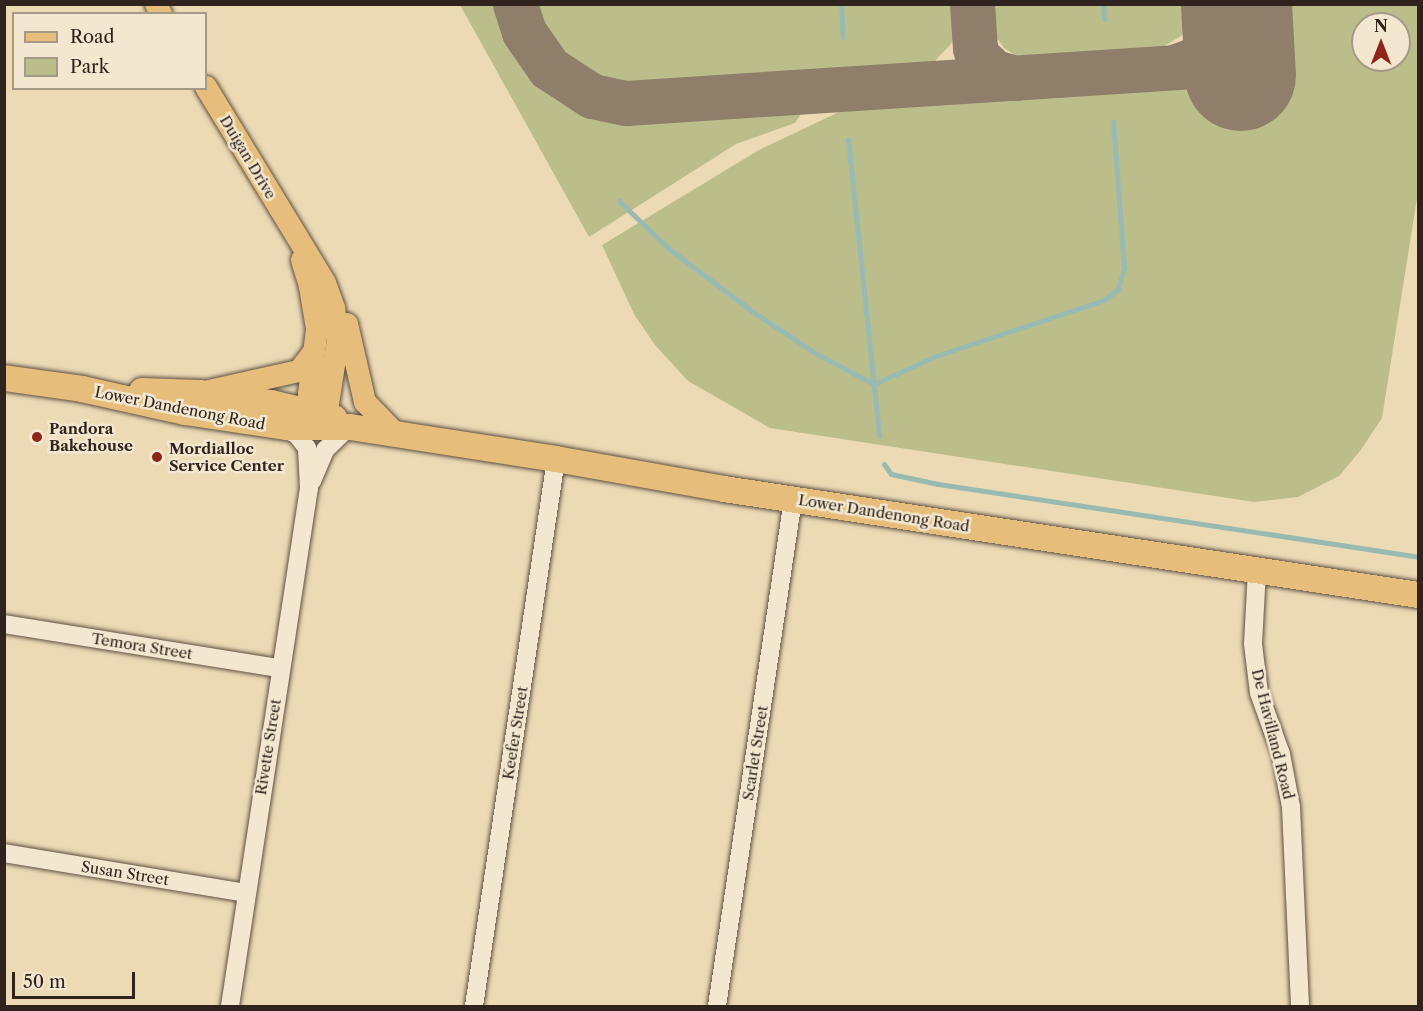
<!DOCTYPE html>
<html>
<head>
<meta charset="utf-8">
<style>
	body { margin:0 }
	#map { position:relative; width:1423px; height:1011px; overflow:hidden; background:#ecdab5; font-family:"Libre Caslon Text",serif }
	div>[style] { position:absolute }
	.green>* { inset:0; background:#bbbe8b }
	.stream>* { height:5px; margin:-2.5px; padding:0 2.5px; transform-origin:2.5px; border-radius:2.5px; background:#99bab0 }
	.taxiway>* { height:45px; margin:-22.5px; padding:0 22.5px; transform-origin:22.5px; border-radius:22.5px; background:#8e7e6a }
	.runway>* { height:111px; margin:-55.5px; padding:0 55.5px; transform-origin:55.5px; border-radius:55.5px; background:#8e7e6a }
	.roads { filter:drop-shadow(0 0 2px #5f5144) drop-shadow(0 0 2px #5f5144) }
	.minor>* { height:18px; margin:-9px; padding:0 9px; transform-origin:9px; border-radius:9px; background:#f3e7cf }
	.major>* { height:22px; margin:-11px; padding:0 11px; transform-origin:11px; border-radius:11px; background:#e6bd7a }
	.highway>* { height:26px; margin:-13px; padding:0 13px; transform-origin:13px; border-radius:13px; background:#e6bd7a }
	.dots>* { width:16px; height:16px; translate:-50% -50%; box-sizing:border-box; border:3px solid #f3e7cf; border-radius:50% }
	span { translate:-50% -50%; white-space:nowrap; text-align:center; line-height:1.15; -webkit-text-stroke:5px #f3e7cf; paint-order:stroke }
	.street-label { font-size:15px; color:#30231e }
	.poi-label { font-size:15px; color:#30231e; font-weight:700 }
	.left { translate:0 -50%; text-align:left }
	.frame { position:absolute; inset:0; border:6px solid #30231e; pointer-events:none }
	.legend { position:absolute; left:12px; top:12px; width:195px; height:78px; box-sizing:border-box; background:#f3e7cf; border:2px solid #a59988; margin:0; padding:8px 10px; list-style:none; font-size:18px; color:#30231e }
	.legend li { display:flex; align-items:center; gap:12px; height:30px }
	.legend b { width:30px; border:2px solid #a59988 }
	.north { position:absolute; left:1351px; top:12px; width:60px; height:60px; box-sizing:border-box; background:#f3e7cf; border:2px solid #a59988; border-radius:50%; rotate:0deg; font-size:16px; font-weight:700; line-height:24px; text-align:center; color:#30231e }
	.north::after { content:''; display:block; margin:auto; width:21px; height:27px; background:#8f2418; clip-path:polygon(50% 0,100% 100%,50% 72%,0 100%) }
	.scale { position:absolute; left:12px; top:972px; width:123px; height:27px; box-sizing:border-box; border:3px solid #30231e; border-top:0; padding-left:8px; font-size:18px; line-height:21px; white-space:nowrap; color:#30231e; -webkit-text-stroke:4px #f3e7cf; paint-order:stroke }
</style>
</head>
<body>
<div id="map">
	<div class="green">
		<div style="clip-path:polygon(959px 4px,958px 28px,951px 44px,933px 63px,916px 70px,643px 89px,602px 82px,572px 67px,552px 48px,543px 35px,530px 5px)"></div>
		<div style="clip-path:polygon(460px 5px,502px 5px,513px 36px,531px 67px,558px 92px,590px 109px,608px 114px,644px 117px,803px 111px,795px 123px,736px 144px,589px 237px)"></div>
		<div style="clip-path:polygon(985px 5px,985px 4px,1198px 5px,1195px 17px,1181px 36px,1159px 49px,1103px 60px,1040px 64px,1025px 62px,1004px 48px,992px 31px)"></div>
		<div style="clip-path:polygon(evenodd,1273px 5px,1418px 5px,1418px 192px,1382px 418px,1360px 451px,1339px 476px,1298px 497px,1254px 502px,770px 428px,688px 381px,655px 345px,634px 314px,602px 245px,759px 150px,860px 102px,1278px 74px,1273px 5px,1363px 24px,1399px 24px,1399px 60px,1363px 60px,1363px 24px)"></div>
	</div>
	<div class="stream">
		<div style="left:841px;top:4px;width:33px;rotate:87deg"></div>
		<div style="left:1103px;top:4px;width:15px;rotate:86deg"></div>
		<div style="left:848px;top:139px;width:299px;rotate:84deg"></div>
		<div style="left:619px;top:201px;width:68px;rotate:43.8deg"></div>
		<div style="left:668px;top:248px;width:110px;rotate:36.9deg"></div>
		<div style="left:756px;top:314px;width:73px;rotate:33.3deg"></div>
		<div style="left:817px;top:354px;width:64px;rotate:27.8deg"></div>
		<div style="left:874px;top:384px;width:68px;rotate:-24.3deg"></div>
		<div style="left:936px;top:356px;width:177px;rotate:-18.4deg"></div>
		<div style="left:1104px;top:300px;width:18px;rotate:-38deg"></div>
		<div style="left:1118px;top:289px;width:22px;rotate:-74deg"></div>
		<div style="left:1124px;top:268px;width:147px;rotate:-94.3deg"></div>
		<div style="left:884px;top:464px;width:12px;rotate:55deg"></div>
		<div style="left:891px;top:474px;width:48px;rotate:12deg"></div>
		<div style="left:938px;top:484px;width:486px;rotate:8.6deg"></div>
	</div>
	<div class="taxiway">
		<div style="left:515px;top:4px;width:29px;rotate:72deg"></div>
		<div style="left:524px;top:32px;width:44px;rotate:55.2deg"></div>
		<div style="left:549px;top:68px;width:51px;rotate:33.1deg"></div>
		<div style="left:592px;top:96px;width:35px;rotate:12deg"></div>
		<div style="left:626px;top:103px;width:615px;rotate:-3.73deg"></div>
		<div style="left:972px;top:4px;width:44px;rotate:86.1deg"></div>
		<div style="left:975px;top:48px;width:9px;rotate:72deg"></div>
		<div style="left:978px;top:57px;width:22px;rotate:43deg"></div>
		<div style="left:994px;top:72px;width:22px;rotate:16deg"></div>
		<div style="left:1174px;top:67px;width:20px;rotate:-20deg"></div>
		<div style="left:1193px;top:60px;width:23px;rotate:-38deg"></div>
		<div style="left:1211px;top:46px;width:20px;rotate:-53deg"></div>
		<div style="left:1223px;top:30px;width:27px;rotate:-75deg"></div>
	</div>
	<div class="runway">
		<div style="left:1236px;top:4px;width:71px;rotate:86.8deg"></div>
	</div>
	<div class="roads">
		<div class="minor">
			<div style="left:312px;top:481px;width:34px;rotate:-67deg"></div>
			<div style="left:325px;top:450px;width:33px;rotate:-44deg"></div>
			<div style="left:1257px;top:570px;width:74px;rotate:93.1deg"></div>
			<div style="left:1253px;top:644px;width:49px;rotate:83deg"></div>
			<div style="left:1259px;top:693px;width:65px;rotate:70.2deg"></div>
			<div style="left:1281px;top:754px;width:54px;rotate:79.3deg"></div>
			<div style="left:1291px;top:807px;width:199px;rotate:87.4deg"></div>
			<div style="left:4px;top:624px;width:279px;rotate:9.1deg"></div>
			<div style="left:4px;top:853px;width:245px;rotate:9.4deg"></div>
			<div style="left:230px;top:1006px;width:524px;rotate:-81.33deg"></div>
			<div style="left:309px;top:488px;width:40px;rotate:-92.9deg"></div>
			<div style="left:307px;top:448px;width:18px;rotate:-128deg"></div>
			<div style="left:296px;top:434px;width:15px;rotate:-157deg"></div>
			<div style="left:474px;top:1006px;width:553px;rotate:-81.47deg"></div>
			<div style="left:717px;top:1006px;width:513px;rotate:-81.47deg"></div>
		</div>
		<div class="major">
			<div style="left:156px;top:4px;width:11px;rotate:63deg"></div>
			<div style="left:206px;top:87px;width:229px;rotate:58.7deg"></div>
			<div style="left:325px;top:283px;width:27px;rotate:70deg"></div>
			<div style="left:334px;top:308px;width:32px;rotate:83deg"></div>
			<div style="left:338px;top:340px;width:90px;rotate:98.9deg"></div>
			<div style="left:302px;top:260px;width:28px;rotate:73deg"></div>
			<div style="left:310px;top:287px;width:43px;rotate:80.5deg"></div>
			<div style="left:317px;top:329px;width:65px;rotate:97deg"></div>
			<div style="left:309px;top:394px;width:33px;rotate:90deg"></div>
			<div style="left:347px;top:324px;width:80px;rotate:77deg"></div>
			<div style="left:365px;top:402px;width:45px;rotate:45.9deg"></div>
			<div style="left:209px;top:391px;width:92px;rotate:-12.5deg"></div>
			<div style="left:299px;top:371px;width:24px;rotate:-52deg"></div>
		</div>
		<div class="highway">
			<div style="left:4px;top:378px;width:79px;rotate:8deg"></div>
			<div style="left:82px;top:389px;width:106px;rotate:12.6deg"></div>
			<div style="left:185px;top:412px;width:102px;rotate:8.4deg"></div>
			<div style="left:286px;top:427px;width:64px"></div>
			<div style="left:350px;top:427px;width:208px;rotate:8.8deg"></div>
			<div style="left:556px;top:459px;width:171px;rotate:10.1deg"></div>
			<div style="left:724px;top:489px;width:702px;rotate:8.68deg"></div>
			<div style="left:142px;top:391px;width:57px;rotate:2deg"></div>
			<div style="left:199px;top:393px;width:73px;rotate:7.9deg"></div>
			<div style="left:271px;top:403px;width:65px;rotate:13.4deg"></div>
		</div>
	</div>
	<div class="dots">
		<div style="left:37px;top:437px;background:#8f2418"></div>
		<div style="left:157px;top:457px;background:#8f2418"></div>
	</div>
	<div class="street-label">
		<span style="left:248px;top:157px;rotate:59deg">Duigan Drive</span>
		<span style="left:180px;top:408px;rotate:11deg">Lower Dandenong Road</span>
		<span style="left:884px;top:513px;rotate:9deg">Lower Dandenong Road</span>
		<span style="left:142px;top:646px;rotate:9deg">Temora Street</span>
		<span style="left:515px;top:733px;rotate:-81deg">Keefer Street</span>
		<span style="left:1273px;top:734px;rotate:76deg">De Havilland Road</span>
		<span style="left:268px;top:747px;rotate:-81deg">Rivette Street</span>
		<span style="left:755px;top:753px;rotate:-81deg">Scarlet Street</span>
		<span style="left:125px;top:873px;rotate:9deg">Susan Street</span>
	</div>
	<div class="poi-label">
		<span class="left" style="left:49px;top:437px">Pandora<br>Bakehouse</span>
		<span class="left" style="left:169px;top:457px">Mordialloc<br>Service Center</span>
	</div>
	<div class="frame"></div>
	<ul class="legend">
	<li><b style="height:8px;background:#e6bd7a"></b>Road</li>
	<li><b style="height:16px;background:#bbbe8b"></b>Park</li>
	</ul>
	<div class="north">N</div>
	<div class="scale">50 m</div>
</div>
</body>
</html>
